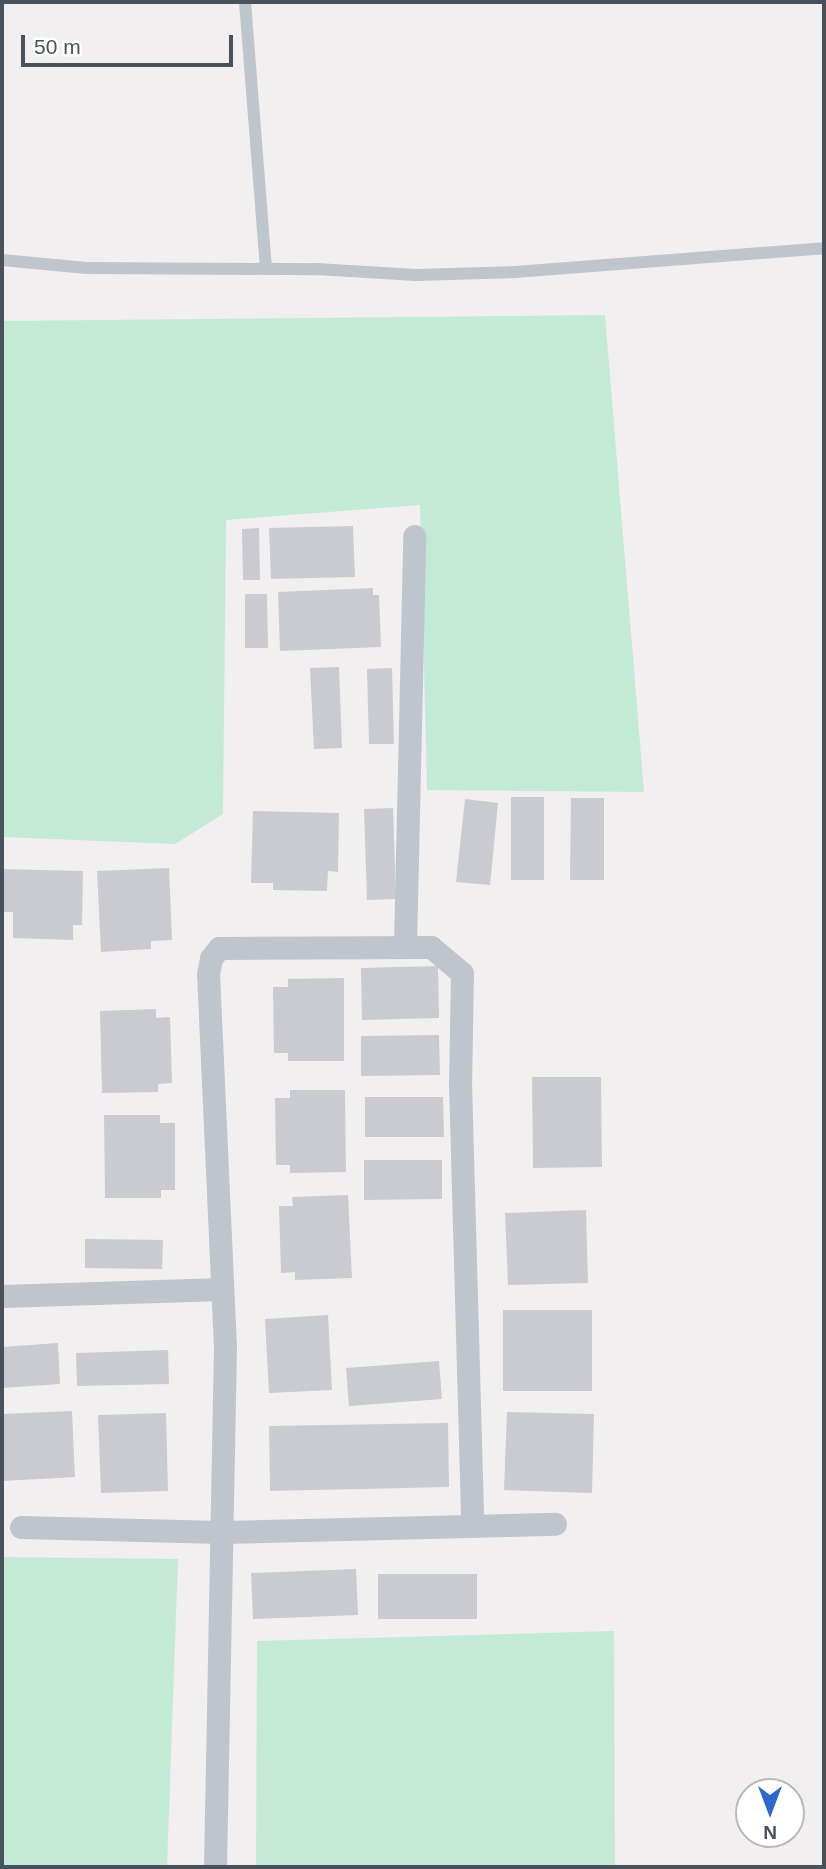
<!DOCTYPE html>
<html>
<head>
<meta charset="utf-8">
<style>
	body { margin:0 }
	#map { position:relative; width:826px; height:1869px; overflow:hidden; background:#f1efef; font-family:Helvetica,sans-serif }
	div>[style] { position:absolute }
	.green>* { inset:0; background:#c3ead5 }
	.building>* { inset:0; background:#cacbd1 }
	.lane>* { height:12px; margin:-6px; padding:0 6px; transform-origin:6px; border-radius:6px; background:#bfc5cc }
	.street>* { height:23px; margin:-11.5px; padding:0 11.5px; transform-origin:11.5px; border-radius:11.5px; background:#bfc5cc }
	span { translate:-50% -50%; white-space:nowrap; text-align:center; line-height:1.15; -webkit-text-stroke:7px #fff; paint-order:stroke }
	.frame { position:absolute; inset:0; border:4px solid #49515a; pointer-events:none }
	.north { position:absolute; left:735px; top:1778px; width:70px; height:70px; box-sizing:border-box; background:#fff; border:2px solid #b6b9bd; border-radius:50%; rotate:180deg; font-size:19px; font-weight:700; line-height:28px; text-align:center; color:#49515a }
	.north::after { content:''; display:block; margin:auto; width:24px; height:32px; background:#2f67cc; clip-path:polygon(50% 0,100% 100%,50% 72%,0 100%) }
	.scale { position:absolute; left:21px; top:35px; width:212px; height:32px; box-sizing:border-box; border:4px solid #49515a; border-top:0; padding-left:9px; font-size:21px; line-height:24px; white-space:nowrap; color:#49515a; -webkit-text-stroke:5px #fff; paint-order:stroke }
</style>
</head>
<body>
<div id="map">
	<div class="green">
		<div style="clip-path:polygon(605px 315px,644px 792px,427px 790px,420px 505px,226px 520px,223px 814px,175px 844px,2px 837px,2px 321px)"></div>
		<div style="clip-path:polygon(2px 1557px,178px 1559px,167px 1867px,2px 1867px)"></div>
		<div style="clip-path:polygon(614px 1631px,615px 1867px,256px 1867px,257px 1641px)"></div>
	</div>
	<div class="building">
		<div style="clip-path:polygon(353px 526px,355px 577px,271px 579px,269px 528px)"></div>
		<div style="clip-path:polygon(259px 528px,260px 580px,243px 580px,242px 529px)"></div>
		<div style="clip-path:polygon(373px 588px,373px 595px,379px 595px,381px 647px,280px 651px,278px 592px)"></div>
		<div style="clip-path:polygon(245px 594px,267px 594px,268px 648px,245px 648px)"></div>
		<div style="clip-path:polygon(339px 667px,342px 748px,314px 749px,310px 668px)"></div>
		<div style="clip-path:polygon(392px 668px,394px 744px,369px 744px,367px 669px)"></div>
		<div style="clip-path:polygon(511px 797px,544px 797px,544px 880px,511px 880px)"></div>
		<div style="clip-path:polygon(571px 798px,604px 798px,604px 880px,570px 880px)"></div>
		<div style="clip-path:polygon(465px 799px,498px 803px,490px 885px,456px 882px)"></div>
		<div style="clip-path:polygon(393px 808px,396px 899px,367px 900px,364px 809px)"></div>
		<div style="clip-path:polygon(253px 811px,339px 813px,338px 872px,328px 871px,327px 891px,273px 890px,273px 883px,251px 883px)"></div>
		<div style="clip-path:polygon(169px 868px,172px 940px,151px 941px,151px 949px,101px 952px,97px 871px)"></div>
		<div style="clip-path:polygon(2px 869px,83px 871px,82px 925px,73px 925px,73px 940px,13px 938px,13px 912px,2px 912px)"></div>
		<div style="clip-path:polygon(438px 966px,439px 1018px,362px 1020px,361px 968px)"></div>
		<div style="clip-path:polygon(344px 978px,344px 1061px,288px 1061px,288px 1053px,274px 1053px,273px 987px,288px 987px,288px 979px)"></div>
		<div style="clip-path:polygon(156px 1009px,156px 1018px,170px 1017px,172px 1083px,158px 1084px,158px 1092px,102px 1093px,100px 1011px)"></div>
		<div style="clip-path:polygon(439px 1035px,440px 1075px,361px 1076px,361px 1036px)"></div>
		<div style="clip-path:polygon(532px 1077px,601px 1077px,602px 1167px,533px 1168px)"></div>
		<div style="clip-path:polygon(290px 1090px,345px 1090px,346px 1172px,290px 1173px,290px 1165px,276px 1165px,275px 1098px,290px 1098px)"></div>
		<div style="clip-path:polygon(365px 1097px,443px 1097px,444px 1137px,365px 1137px)"></div>
		<div style="clip-path:polygon(104px 1115px,160px 1115px,160px 1123px,175px 1123px,175px 1190px,161px 1190px,161px 1198px,105px 1198px)"></div>
		<div style="clip-path:polygon(364px 1160px,442px 1160px,442px 1199px,364px 1200px)"></div>
		<div style="clip-path:polygon(348px 1195px,352px 1278px,295px 1280px,295px 1272px,281px 1273px,279px 1206px,293px 1206px,292px 1197px)"></div>
		<div style="clip-path:polygon(586px 1210px,588px 1283px,508px 1285px,505px 1213px)"></div>
		<div style="clip-path:polygon(85px 1239px,163px 1240px,162px 1269px,85px 1268px)"></div>
		<div style="clip-path:polygon(503px 1310px,592px 1310px,592px 1391px,503px 1391px)"></div>
		<div style="clip-path:polygon(328px 1315px,332px 1390px,269px 1393px,265px 1319px)"></div>
		<div style="clip-path:polygon(58px 1343px,60px 1384px,2px 1388px,2px 1347px)"></div>
		<div style="clip-path:polygon(168px 1350px,169px 1384px,77px 1386px,76px 1353px)"></div>
		<div style="clip-path:polygon(439px 1361px,442px 1399px,349px 1406px,346px 1368px)"></div>
		<div style="clip-path:polygon(72px 1411px,75px 1477px,2px 1481px,2px 1414px)"></div>
		<div style="clip-path:polygon(507px 1412px,594px 1414px,592px 1493px,504px 1490px)"></div>
		<div style="clip-path:polygon(166px 1413px,168px 1491px,101px 1493px,98px 1415px)"></div>
		<div style="clip-path:polygon(448px 1423px,449px 1487px,270px 1491px,269px 1426px)"></div>
		<div style="clip-path:polygon(356px 1569px,358px 1615px,253px 1619px,251px 1573px)"></div>
		<div style="clip-path:polygon(378px 1574px,477px 1574px,477px 1619px,378px 1619px)"></div>
	</div>
	<div class="lane">
		<div style="left:245px;top:2px;width:268px;rotate:85.5deg"></div>
		<div style="left:2px;top:260px;width:85px;rotate:5.4deg"></div>
		<div style="left:87px;top:268px;width:229px;rotate:0.3deg"></div>
		<div style="left:316px;top:269px;width:100px;rotate:3.4deg"></div>
		<div style="left:416px;top:275px;width:99px;rotate:-1.7deg"></div>
		<div style="left:515px;top:272px;width:310px;rotate:-4.4deg"></div>
	</div>
	<div class="street">
		<div style="left:405px;top:946px;width:410px;rotate:-88.7deg"></div>
		<div style="left:2px;top:1296px;width:220px;rotate:-1.8deg"></div>
		<div style="left:21px;top:1527px;width:200px;rotate:1.4deg"></div>
		<div style="left:221px;top:1532px;width:334px;rotate:-1.4deg"></div>
		<div style="left:215px;top:1867px;width:520px;rotate:-88.9deg"></div>
		<div style="left:225px;top:1347px;width:373px;rotate:-92.6deg"></div>
		<div style="left:208px;top:974px;width:16px;rotate:-79deg"></div>
		<div style="left:211px;top:958px;width:13px;rotate:-51deg"></div>
		<div style="left:219px;top:948px;width:212px;rotate:-0.3deg"></div>
		<div style="left:431px;top:947px;width:40px;rotate:40deg"></div>
		<div style="left:462px;top:973px;width:110px;rotate:91deg"></div>
		<div style="left:460px;top:1083px;width:443px;rotate:88.4deg"></div>
	</div>
	<div class="frame"></div>
	<div class="north">N</div>
	<div class="scale">50 m</div>
</div>
</body>
</html>
